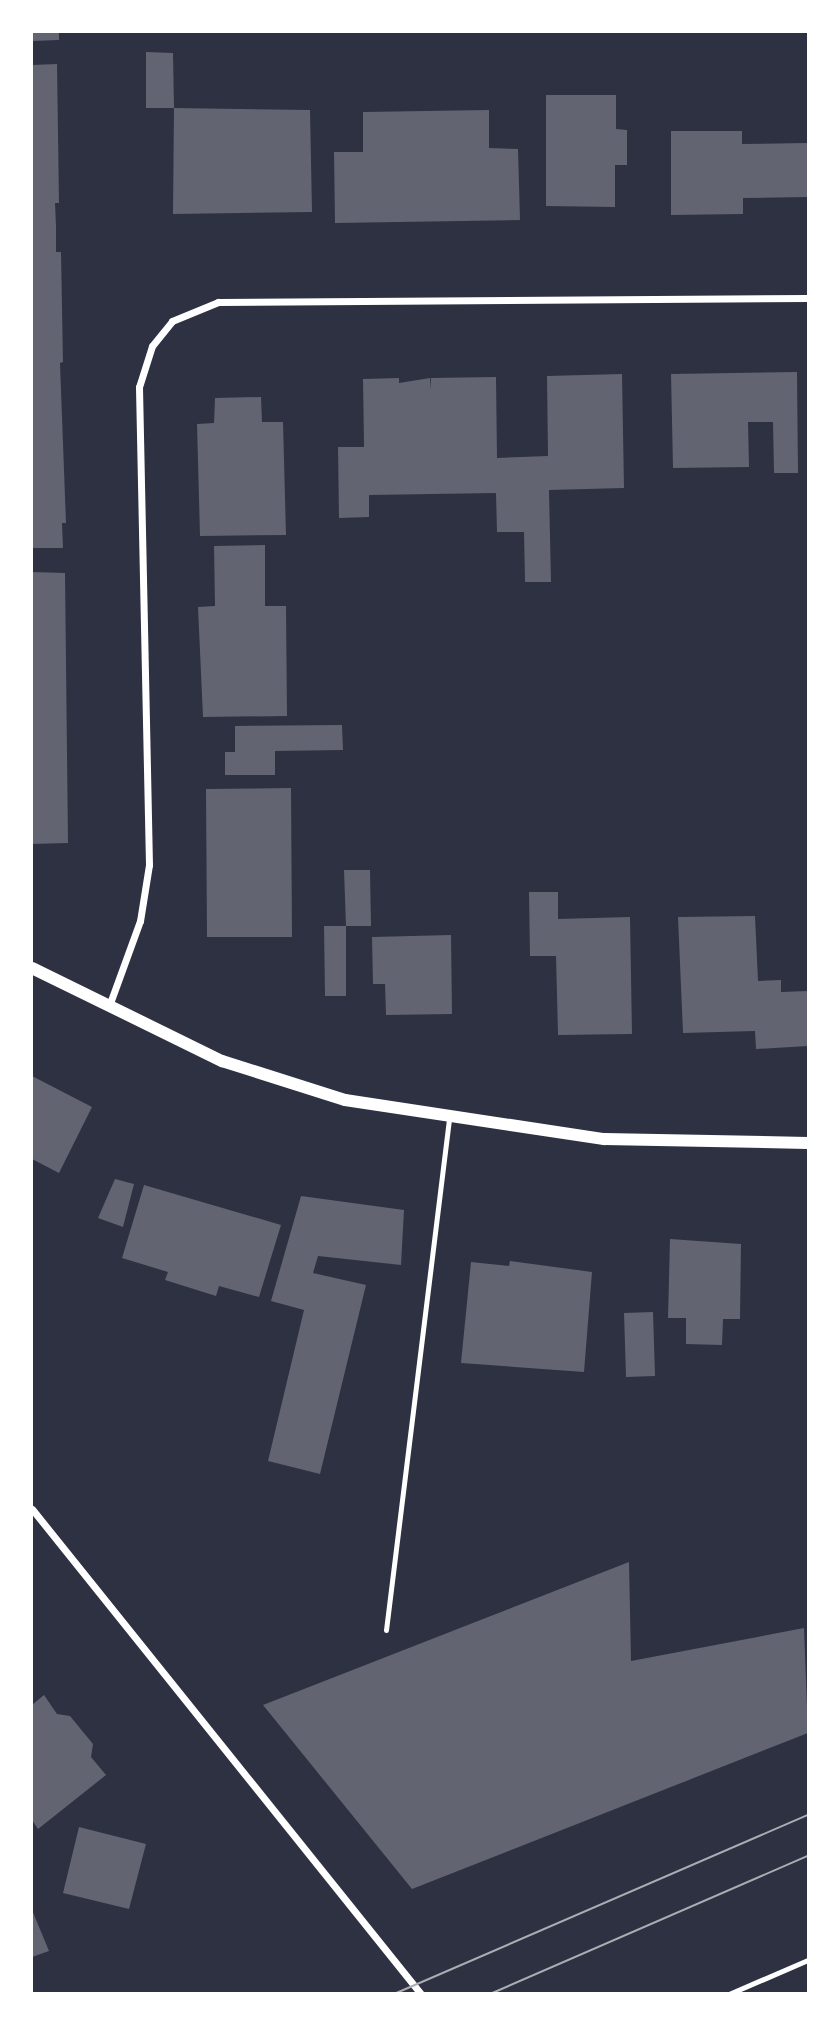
<!DOCTYPE html>
<html>
<head>
<meta charset="utf-8">
<style>
	body { margin:0 }
	#map { position:relative; width:840px; height:2025px; overflow:hidden; background:#2d3142; font-family:Montserrat,sans-serif }
	div>[style] { position:absolute }
	.building>* { inset:0; background:#626471 }
	.path>* { height:4.5px; margin:-2.25px; padding:0 2.25px; transform-origin:2.25px; border-radius:2.25px; background:#fff }
	.service>* { height:5px; margin:-2.5px; padding:0 2.5px; transform-origin:2.5px; border-radius:2.5px; background:#fff }
	.minor>* { height:7px; margin:-3.5px; padding:0 3.5px; transform-origin:3.5px; border-radius:3.5px; background:#fff }
	.tertiary>* { height:12px; margin:-6px; padding:0 6px; transform-origin:6px; border-radius:6px; background:#fff }
	.tram>* { height:2px; margin:-1px; padding:0 1px; transform-origin:1px; border-radius:1px; background:#abadb3 }
	span { translate:-50% -50%; white-space:nowrap; text-align:center; line-height:1.15; -webkit-text-stroke:5px #fff; paint-order:stroke }
	.frame { position:absolute; inset:0; border:33px solid #fff; pointer-events:none }
</style>
</head>
<body>
<div id="map">
	<div class="building">
		<div style="clip-path:polygon(32px 32px,59px 32px,59px 40px,32px 41px)"></div>
		<div style="clip-path:polygon(146px 52px,173px 53px,174px 108px,146px 108px)"></div>
		<div style="clip-path:polygon(57px 64px,59px 203px,55px 203px,56px 226px,56px 252px,61px 252px,63px 362px,60px 363px,66px 523px,62px 523px,63px 548px,32px 548px,32px 65px)"></div>
		<div style="clip-path:polygon(546px 95px,616px 95px,616px 129px,627px 130px,627px 165px,615px 165px,615px 207px,546px 206px)"></div>
		<div style="clip-path:polygon(174px 108px,310px 110px,312px 212px,173px 214px)"></div>
		<div style="clip-path:polygon(489px 110px,489px 148px,518px 149px,520px 220px,335px 223px,334px 152px,363px 152px,363px 112px)"></div>
		<div style="clip-path:polygon(671px 131px,742px 131px,742px 144px,808px 143px,808px 197px,743px 198px,743px 214px,671px 215px)"></div>
		<div style="clip-path:polygon(797px 372px,798px 473px,774px 473px,773px 422px,748px 422px,749px 467px,673px 468px,671px 374px)"></div>
		<div style="clip-path:polygon(622px 374px,624px 488px,549px 490px,551px 582px,525px 582px,524px 532px,497px 532px,496px 493px,369px 495px,369px 517px,339px 518px,338px 447px,364px 447px,363px 379px,399px 378px,399px 383px,430px 378px,430px 390px,431px 378px,496px 377px,497px 458px,548px 456px,547px 376px)"></div>
		<div style="clip-path:polygon(261px 397px,262px 422px,283px 422px,286px 535px,200px 536px,197px 424px,214px 423px,215px 398px)"></div>
		<div style="clip-path:polygon(265px 545px,265px 606px,286px 606px,287px 716px,203px 717px,198px 607px,215px 606px,214px 546px)"></div>
		<div style="clip-path:polygon(32px 572px,65px 573px,68px 843px,32px 844px)"></div>
		<div style="clip-path:polygon(342px 725px,343px 750px,275px 751px,275px 775px,225px 775px,225px 752px,235px 752px,235px 726px)"></div>
		<div style="clip-path:polygon(291px 788px,292px 937px,207px 937px,206px 789px)"></div>
		<div style="clip-path:polygon(344px 870px,370px 870px,371px 926px,346px 926px)"></div>
		<div style="clip-path:polygon(529px 892px,558px 892px,558px 919px,630px 917px,632px 1034px,558px 1035px,556px 956px,530px 956px)"></div>
		<div style="clip-path:polygon(755px 916px,758px 981px,781px 980px,781px 992px,808px 991px,808px 1046px,756px 1049px,755px 1031px,683px 1033px,678px 917px)"></div>
		<div style="clip-path:polygon(324px 926px,346px 926px,346px 996px,325px 996px)"></div>
		<div style="clip-path:polygon(451px 935px,452px 1014px,386px 1015px,385px 984px,373px 984px,372px 937px)"></div>
		<div style="clip-path:polygon(32px 1076px,92px 1107px,59px 1173px,32px 1159px)"></div>
		<div style="clip-path:polygon(115px 1179px,134px 1184px,123px 1227px,98px 1218px)"></div>
		<div style="clip-path:polygon(144px 1185px,281px 1225px,259px 1297px,219px 1286px,216px 1296px,165px 1280px,168px 1272px,122px 1258px)"></div>
		<div style="clip-path:polygon(301px 1196px,404px 1210px,401px 1265px,318px 1256px,313px 1273px,366px 1285px,320px 1474px,268px 1461px,304px 1310px,271px 1301px)"></div>
		<div style="clip-path:polygon(670px 1239px,741px 1244px,740px 1319px,723px 1319px,722px 1345px,686px 1344px,686px 1318px,668px 1318px)"></div>
		<div style="clip-path:polygon(510px 1261px,592px 1272px,584px 1372px,461px 1363px,471px 1262px,509px 1266px)"></div>
		<div style="clip-path:polygon(653px 1312px,655px 1376px,626px 1377px,624px 1313px)"></div>
		<div style="clip-path:polygon(629px 1562px,631px 1661px,804px 1628px,808px 1733px,412px 1889px,263px 1705px)"></div>
		<div style="clip-path:polygon(44px 1695px,57px 1714px,70px 1716px,93px 1744px,91px 1757px,106px 1775px,38px 1829px,32px 1820px,32px 1705px)"></div>
		<div style="clip-path:polygon(79px 1827px,146px 1844px,129px 1909px,63px 1893px)"></div>
		<div style="clip-path:polygon(32px 1910px,49px 1951px,32px 1957px)"></div>
	</div>
	<div class="path">
		<div style="left:729px;top:1994px;width:86px;rotate:-23.3deg"></div>
	</div>
	<div class="service">
		<div style="left:386px;top:1630px;width:515px;rotate:-82.97deg"></div>
	</div>
	<div class="minor">
		<div style="left:109px;top:1006px;width:90px;rotate:-70deg"></div>
		<div style="left:140px;top:921px;width:57px;rotate:-80.9deg"></div>
		<div style="left:149px;top:865px;width:478px;rotate:-91.2deg"></div>
		<div style="left:139px;top:387px;width:43px;rotate:-72.4deg"></div>
		<div style="left:152px;top:346px;width:32px;rotate:-51deg"></div>
		<div style="left:172px;top:321px;width:50px;rotate:-22.4deg"></div>
		<div style="left:218px;top:302px;width:590px;rotate:-0.39deg"></div>
		<div style="left:32px;top:1509px;width:622px;rotate:51.27deg"></div>
	</div>
	<div class="tertiary">
		<div style="left:32px;top:968px;width:212px;rotate:26.1deg"></div>
		<div style="left:222px;top:1061px;width:129px;rotate:17.6deg"></div>
		<div style="left:345px;top:1100px;width:262px;rotate:8.6deg"></div>
		<div style="left:604px;top:1139px;width:204px;rotate:1.1deg"></div>
	</div>
	<div class="tram">
		<div style="left:394px;top:1994px;width:451px;rotate:-23.4deg"></div>
		<div style="left:490px;top:1994px;width:347px;rotate:-23.5deg"></div>
	</div>
	<div class="frame"></div>
</div>
</body>
</html>
